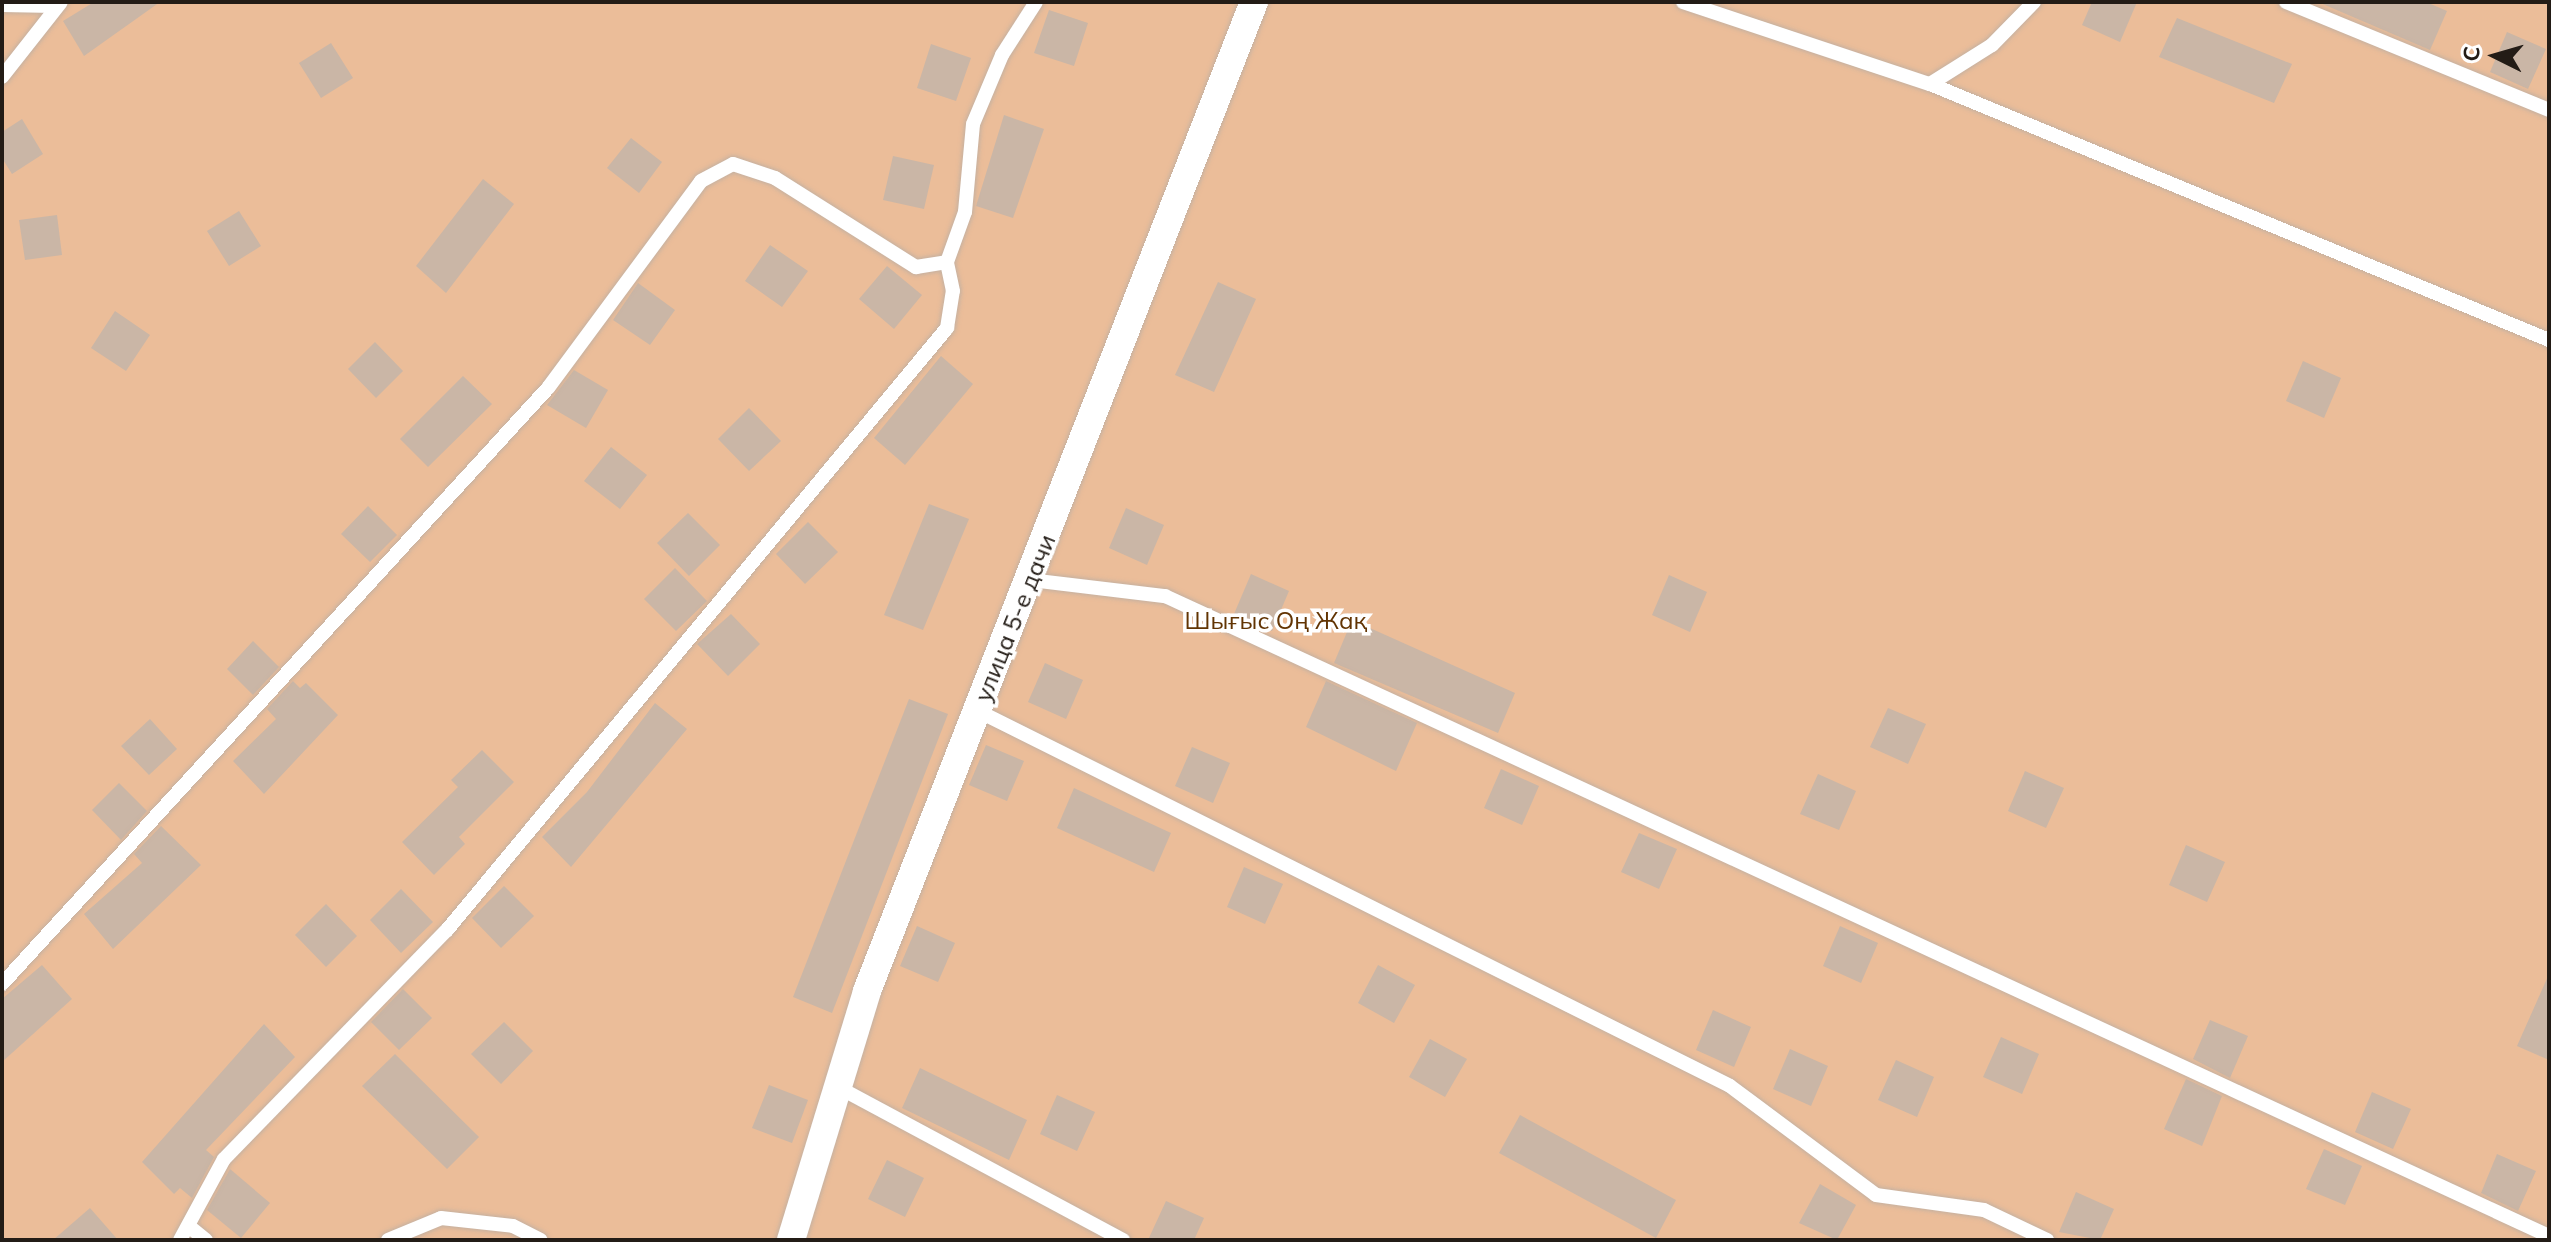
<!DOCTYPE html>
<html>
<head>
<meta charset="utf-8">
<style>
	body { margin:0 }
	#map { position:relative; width:2551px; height:1242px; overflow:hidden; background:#fcf8f5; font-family:Mulish,sans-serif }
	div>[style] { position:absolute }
	.green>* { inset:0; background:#ebbd99 }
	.building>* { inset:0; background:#cab6a6 }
	.roads { filter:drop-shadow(0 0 2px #c5b1a1) drop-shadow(0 0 2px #c5b1a1) }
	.lane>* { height:14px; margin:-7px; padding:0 7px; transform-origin:7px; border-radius:7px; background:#fff }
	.street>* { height:28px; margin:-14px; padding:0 14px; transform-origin:14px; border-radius:14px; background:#fff }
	span { translate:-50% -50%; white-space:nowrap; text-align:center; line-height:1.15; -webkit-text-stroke:7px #fff; paint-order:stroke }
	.street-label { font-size:24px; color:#231c16 }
	.park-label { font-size:24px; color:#623403 }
	.frame { position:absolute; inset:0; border:4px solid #231c16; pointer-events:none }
	.north { position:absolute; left:2455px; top:16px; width:80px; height:80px; -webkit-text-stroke:6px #fff; paint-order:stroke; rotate:275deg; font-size:22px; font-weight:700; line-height:32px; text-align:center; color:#231c16 }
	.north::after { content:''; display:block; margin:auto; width:28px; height:36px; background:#231c16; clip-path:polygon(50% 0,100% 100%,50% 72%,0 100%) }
</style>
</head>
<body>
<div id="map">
	<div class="green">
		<div style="clip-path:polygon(2px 2px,2549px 2px,2549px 1240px,2px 1240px)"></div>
	</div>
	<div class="building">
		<div style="clip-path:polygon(94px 2px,160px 2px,84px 56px,63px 21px)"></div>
		<div style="clip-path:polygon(2092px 2px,2137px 2px,2120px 42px,2082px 25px)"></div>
		<div style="clip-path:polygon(2318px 2px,2426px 2px,2447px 11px,2430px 50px)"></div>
		<div style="clip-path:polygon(1049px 10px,1088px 23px,1074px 66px,1034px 53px)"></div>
		<div style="clip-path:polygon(2177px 18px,2292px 64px,2274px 103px,2159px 57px)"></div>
		<div style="clip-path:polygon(2507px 32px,2546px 49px,2528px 89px,2490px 72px)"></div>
		<div style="clip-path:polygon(331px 43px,353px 78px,321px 98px,299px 63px)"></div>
		<div style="clip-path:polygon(931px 44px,971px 58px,956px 101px,917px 88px)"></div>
		<div style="clip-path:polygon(1004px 115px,1044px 129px,1013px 218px,976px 206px)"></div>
		<div style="clip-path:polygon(22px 119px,43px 154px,12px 174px,2px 158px,2px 132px)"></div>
		<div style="clip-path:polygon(631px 138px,662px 162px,639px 193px,607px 168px)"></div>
		<div style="clip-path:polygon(893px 156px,934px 165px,924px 209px,883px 200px)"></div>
		<div style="clip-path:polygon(483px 179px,514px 204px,446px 293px,416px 266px)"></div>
		<div style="clip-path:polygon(239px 211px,261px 246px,229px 266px,207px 231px)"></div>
		<div style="clip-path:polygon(57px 215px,62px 255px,25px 260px,19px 220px)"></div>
		<div style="clip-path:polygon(770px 245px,808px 271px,782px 307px,745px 281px)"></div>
		<div style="clip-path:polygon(887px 266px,922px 295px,894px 329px,859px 299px)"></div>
		<div style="clip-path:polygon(1218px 282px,1256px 299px,1214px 392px,1175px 375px)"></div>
		<div style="clip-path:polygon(638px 283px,675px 310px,650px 345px,613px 320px)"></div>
		<div style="clip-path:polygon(115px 311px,150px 335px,126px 371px,91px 348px)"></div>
		<div style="clip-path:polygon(375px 342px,403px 371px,376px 398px,348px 369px)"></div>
		<div style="clip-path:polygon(941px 356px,973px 384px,905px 465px,874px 438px)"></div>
		<div style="clip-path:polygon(2303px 361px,2341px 378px,2324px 418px,2286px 401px)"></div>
		<div style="clip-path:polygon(574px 370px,608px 390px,586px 428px,547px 405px)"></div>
		<div style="clip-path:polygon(463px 376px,492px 404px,428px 467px,400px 439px)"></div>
		<div style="clip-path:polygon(749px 408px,781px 441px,749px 471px,718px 439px)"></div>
		<div style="clip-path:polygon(611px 447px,647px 475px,620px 509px,584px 481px)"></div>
		<div style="clip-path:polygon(929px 504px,969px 519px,923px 630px,884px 615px)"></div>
		<div style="clip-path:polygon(368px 506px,397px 535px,370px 562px,341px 534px)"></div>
		<div style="clip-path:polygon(1126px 508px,1164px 525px,1147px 565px,1109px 548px)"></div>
		<div style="clip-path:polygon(688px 513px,720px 545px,689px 576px,657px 543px)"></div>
		<div style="clip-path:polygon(808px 522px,838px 552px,805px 584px,776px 554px)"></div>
		<div style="clip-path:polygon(675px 568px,707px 601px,676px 631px,644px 599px)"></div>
		<div style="clip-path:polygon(1251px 574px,1289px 591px,1272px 631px,1234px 614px)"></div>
		<div style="clip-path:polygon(1669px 575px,1707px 592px,1690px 632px,1652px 615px)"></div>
		<div style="clip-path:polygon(731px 614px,760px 644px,728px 676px,697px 644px)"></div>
		<div style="clip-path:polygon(1352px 620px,1515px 693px,1498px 733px,1334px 663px)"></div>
		<div style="clip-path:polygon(253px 641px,279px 667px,253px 695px,227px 669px)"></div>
		<div style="clip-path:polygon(1045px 663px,1083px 680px,1066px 719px,1028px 702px)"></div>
		<div style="clip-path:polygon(293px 681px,300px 688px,306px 683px,338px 715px,264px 794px,233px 761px,276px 719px,267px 709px)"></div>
		<div style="clip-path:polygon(1326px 681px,1417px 723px,1396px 771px,1306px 727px)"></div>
		<div style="clip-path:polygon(909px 699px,948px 714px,832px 1013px,793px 997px)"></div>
		<div style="clip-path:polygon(655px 703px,687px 729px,571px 867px,542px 837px,587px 792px)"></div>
		<div style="clip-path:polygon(1888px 708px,1926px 724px,1908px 764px,1870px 747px)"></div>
		<div style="clip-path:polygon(150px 719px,177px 749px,149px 775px,121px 746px)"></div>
		<div style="clip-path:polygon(986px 745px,1024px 761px,1007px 801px,969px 785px)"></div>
		<div style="clip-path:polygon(1192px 747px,1230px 763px,1213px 803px,1175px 786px)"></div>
		<div style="clip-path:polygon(482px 750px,514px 782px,459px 837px,465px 844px,434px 875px,402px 842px,458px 787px,451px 780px)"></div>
		<div style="clip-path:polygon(1501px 769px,1539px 786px,1522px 825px,1484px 808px)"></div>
		<div style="clip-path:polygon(2025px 771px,2064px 788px,2046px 828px,2008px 811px)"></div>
		<div style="clip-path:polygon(1818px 774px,1856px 791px,1839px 830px,1800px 814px)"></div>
		<div style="clip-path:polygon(119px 783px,147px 811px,121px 840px,92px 810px)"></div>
		<div style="clip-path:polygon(1074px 788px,1171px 833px,1154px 872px,1057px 828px)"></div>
		<div style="clip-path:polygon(161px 826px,201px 865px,113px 949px,84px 914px,142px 863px,134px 854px)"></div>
		<div style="clip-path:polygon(1639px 833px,1677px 849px,1659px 889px,1621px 872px)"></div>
		<div style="clip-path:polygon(2186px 845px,2225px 862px,2207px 902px,2169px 885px)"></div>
		<div style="clip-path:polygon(1244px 867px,1283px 884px,1265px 924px,1227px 907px)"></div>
		<div style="clip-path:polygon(504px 886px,534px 916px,501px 948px,472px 918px)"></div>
		<div style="clip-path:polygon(401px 889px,433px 922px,401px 953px,370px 920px)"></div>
		<div style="clip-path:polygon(326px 904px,357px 936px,326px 967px,295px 935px)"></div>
		<div style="clip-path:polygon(917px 926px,955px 943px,938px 982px,900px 966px)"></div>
		<div style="clip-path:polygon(1840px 926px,1878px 943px,1861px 983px,1823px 966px)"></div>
		<div style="clip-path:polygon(42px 965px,72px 999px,2px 1062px,2px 999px)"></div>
		<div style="clip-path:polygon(1378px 965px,1415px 985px,1394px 1023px,1358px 1003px)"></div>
		<div style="clip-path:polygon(2549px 974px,2549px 1060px,2517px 1046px)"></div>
		<div style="clip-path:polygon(403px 989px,432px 1018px,399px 1050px,371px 1022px)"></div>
		<div style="clip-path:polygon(1713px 1010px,1751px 1027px,1734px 1067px,1696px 1050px)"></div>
		<div style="clip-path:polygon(2210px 1020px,2248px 1036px,2230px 1078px,2193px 1059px)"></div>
		<div style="clip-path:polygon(504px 1022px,533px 1051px,501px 1084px,471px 1054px)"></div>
		<div style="clip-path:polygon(264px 1024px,295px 1057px,206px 1150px,214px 1157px,192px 1198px,180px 1188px,174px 1194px,142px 1162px)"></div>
		<div style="clip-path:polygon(2001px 1037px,2039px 1054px,2022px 1094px,1983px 1077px)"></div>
		<div style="clip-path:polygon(1430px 1039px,1467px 1059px,1445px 1097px,1409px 1077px)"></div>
		<div style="clip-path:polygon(1790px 1049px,1828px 1066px,1811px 1106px,1773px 1089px)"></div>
		<div style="clip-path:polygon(395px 1054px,479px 1137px,447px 1169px,362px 1086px)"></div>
		<div style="clip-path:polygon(1896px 1060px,1934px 1077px,1917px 1117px,1878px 1100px)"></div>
		<div style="clip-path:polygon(920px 1068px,1027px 1120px,1009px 1160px,902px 1108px)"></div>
		<div style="clip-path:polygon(2186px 1079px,2222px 1096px,2202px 1146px,2164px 1129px)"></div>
		<div style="clip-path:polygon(769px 1085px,808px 1100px,792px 1143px,752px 1128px)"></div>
		<div style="clip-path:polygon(2372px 1092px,2411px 1109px,2393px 1149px,2355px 1132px)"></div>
		<div style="clip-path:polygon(1057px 1095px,1095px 1112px,1077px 1151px,1040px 1134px)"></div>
		<div style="clip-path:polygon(1520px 1115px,1676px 1200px,1656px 1238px,1499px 1153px)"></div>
		<div style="clip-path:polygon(2324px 1149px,2362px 1166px,2345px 1205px,2306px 1189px)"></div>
		<div style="clip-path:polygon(2497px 1154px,2536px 1171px,2518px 1211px,2481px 1193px)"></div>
		<div style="clip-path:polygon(887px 1160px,924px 1178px,905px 1217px,868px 1199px)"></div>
		<div style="clip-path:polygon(230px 1169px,270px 1203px,241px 1238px,207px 1210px)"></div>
		<div style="clip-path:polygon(1820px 1184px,1856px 1205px,1837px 1240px,1799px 1223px)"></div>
		<div style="clip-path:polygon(2076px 1192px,2114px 1209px,2100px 1240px,2059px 1232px)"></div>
		<div style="clip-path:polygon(1166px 1201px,1204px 1218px,1194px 1240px,1148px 1240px)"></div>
		<div style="clip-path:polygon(90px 1208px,118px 1240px,53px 1240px)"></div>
	</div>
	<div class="roads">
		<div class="lane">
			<div style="left:1683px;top:2px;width:260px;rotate:18.4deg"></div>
			<div style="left:1930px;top:84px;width:670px;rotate:22.47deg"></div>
			<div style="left:2286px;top:2px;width:284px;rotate:22.3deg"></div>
			<div style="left:2px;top:5px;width:53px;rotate:1.1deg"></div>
			<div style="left:2px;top:77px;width:95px;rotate:-51.8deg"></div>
			<div style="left:1930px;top:84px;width:73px;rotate:-32.2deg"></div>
			<div style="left:1992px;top:45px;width:60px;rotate:-45.7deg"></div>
			<div style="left:1030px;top:580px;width:136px;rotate:6.8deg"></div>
			<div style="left:1165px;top:596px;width:1525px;rotate:24.82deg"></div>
			<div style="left:978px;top:711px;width:840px;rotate:26.5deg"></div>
			<div style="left:1730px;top:1086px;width:182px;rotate:36.7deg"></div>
			<div style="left:1876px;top:1195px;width:109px;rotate:7.9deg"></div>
			<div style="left:1984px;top:1210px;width:70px;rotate:25.5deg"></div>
			<div style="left:2px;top:984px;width:808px;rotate:-47.51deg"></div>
			<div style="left:548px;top:388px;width:257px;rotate:-53.5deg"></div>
			<div style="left:701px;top:181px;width:36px;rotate:-28deg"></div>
			<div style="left:733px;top:164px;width:44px;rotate:18.4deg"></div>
			<div style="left:775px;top:178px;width:167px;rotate:32.3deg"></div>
			<div style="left:916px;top:267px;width:31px;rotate:-9deg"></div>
			<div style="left:947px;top:262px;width:53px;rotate:-70.2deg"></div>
			<div style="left:965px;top:212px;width:88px;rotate:-84.8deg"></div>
			<div style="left:973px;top:124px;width:75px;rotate:-67.2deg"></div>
			<div style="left:1002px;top:55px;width:63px;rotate:-57.3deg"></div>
			<div style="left:834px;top:1085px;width:328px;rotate:28.2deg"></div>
			<div style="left:191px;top:1228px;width:19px;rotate:39deg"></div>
			<div style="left:180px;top:1240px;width:92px;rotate:-61.5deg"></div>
			<div style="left:224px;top:1159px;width:320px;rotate:-45.8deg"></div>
			<div style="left:447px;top:930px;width:783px;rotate:-50.29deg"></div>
			<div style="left:947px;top:328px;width:37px;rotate:-81deg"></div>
			<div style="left:953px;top:291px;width:30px;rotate:-102deg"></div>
			<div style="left:388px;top:1240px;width:57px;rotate:-22.5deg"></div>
			<div style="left:441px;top:1218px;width:72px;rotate:6.3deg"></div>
			<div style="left:513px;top:1226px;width:31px;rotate:27deg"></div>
		</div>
		<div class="street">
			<div style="left:791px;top:1240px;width:260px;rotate:-73deg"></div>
			<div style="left:867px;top:991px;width:1062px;rotate:-68.63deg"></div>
		</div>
	</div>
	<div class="street-label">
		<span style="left:1015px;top:618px;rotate:-68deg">улица 5-е дачи</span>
	</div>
	<div class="park-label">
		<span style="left:1276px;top:621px">Шығыс Оң Жақ</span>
	</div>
	<div class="frame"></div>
	<div class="north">С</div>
</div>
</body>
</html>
